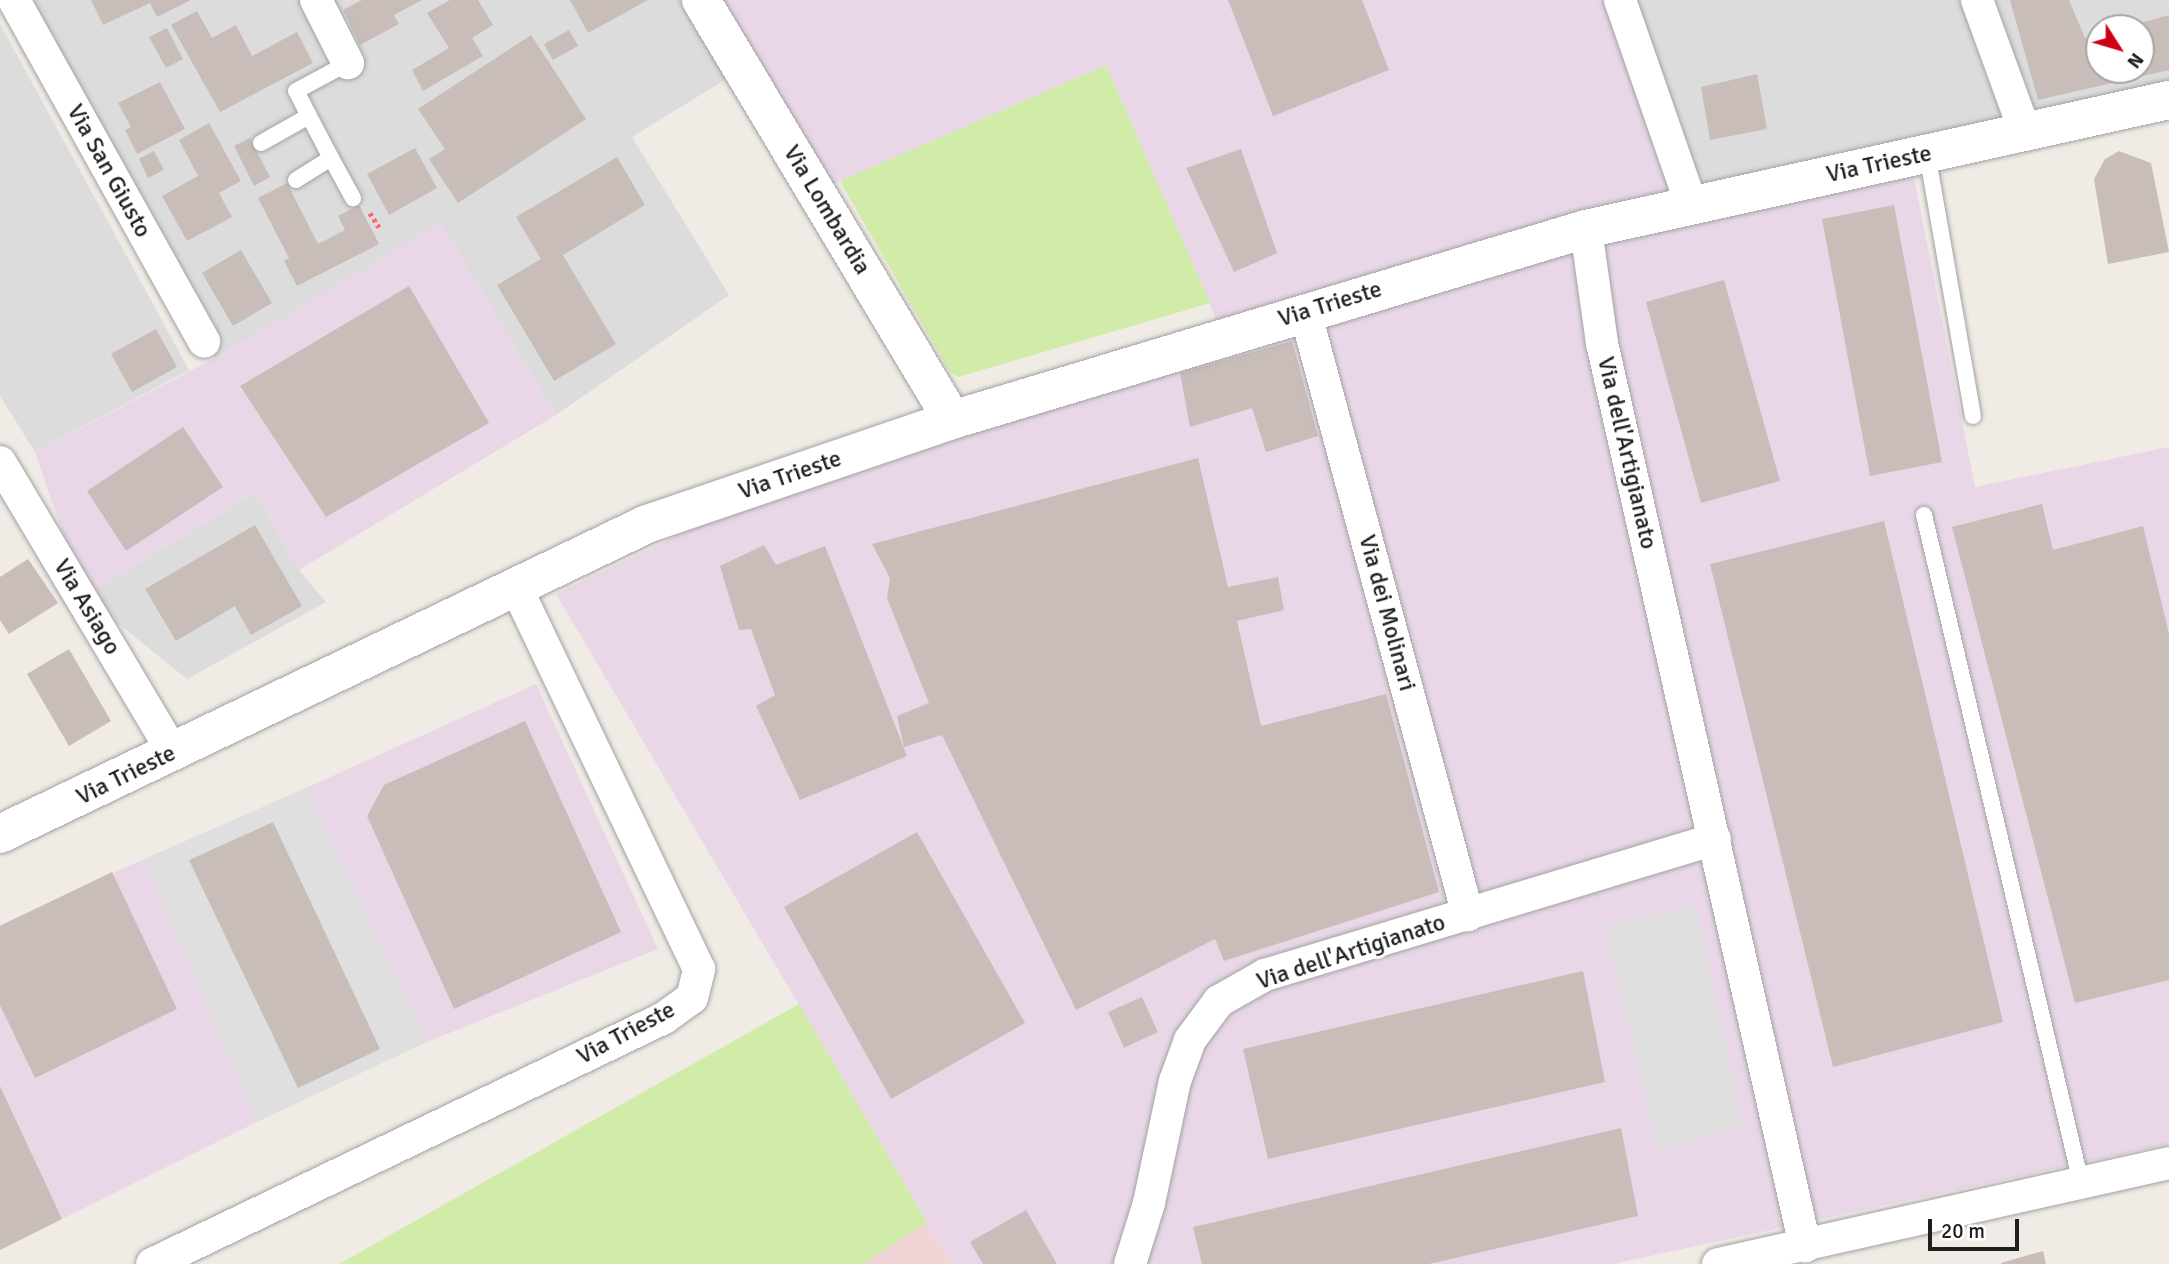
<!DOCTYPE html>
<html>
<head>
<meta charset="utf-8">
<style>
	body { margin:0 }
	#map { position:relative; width:2169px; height:1264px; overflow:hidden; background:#f0ebe5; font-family:Signika,sans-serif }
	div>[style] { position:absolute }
	.residential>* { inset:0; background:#dddcdc }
	.commercial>* { inset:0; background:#f1d4d6 }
	.industrial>* { inset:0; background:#e9d7e8 }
	.grass>* { inset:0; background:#d1eba9 }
	.parking>* { inset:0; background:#dfdfdf }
	.building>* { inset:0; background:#c8bdb8 }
	.path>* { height:4.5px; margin-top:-2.25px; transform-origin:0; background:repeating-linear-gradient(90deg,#fe686a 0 3.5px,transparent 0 7px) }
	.roads { filter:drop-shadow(0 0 2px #a3a3a3) drop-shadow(0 0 2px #a3a3a3) }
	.service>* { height:16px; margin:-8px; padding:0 8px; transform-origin:8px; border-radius:8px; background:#fff }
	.minor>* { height:32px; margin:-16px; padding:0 16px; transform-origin:16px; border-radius:16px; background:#fff }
	.tertiary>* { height:38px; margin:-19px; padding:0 19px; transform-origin:19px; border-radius:19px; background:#fff }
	span { translate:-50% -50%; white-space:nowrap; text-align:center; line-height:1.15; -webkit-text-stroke:6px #fff; paint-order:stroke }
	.street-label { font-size:24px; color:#1f1f1f }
	.north { position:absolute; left:2085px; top:14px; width:70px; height:70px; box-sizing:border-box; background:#fff; border:2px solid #a5a5a5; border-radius:50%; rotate:127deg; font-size:19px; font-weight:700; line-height:28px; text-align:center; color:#1f1f1f }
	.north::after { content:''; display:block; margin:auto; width:24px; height:32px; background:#ce0018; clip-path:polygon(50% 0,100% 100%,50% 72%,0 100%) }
	.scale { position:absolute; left:1928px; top:1219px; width:91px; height:32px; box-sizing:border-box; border:4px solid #1f1f1f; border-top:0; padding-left:9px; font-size:21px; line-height:24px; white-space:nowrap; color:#1f1f1f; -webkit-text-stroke:5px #fff; paint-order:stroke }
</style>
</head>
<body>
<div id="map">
	<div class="residential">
		<div style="clip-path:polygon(17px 0,685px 0,728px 78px,632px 137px,729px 295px,556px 415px,441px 223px,215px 358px)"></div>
		<div style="clip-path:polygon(evenodd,1613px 0,2169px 0,2169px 96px,1685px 200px,1613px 0,2099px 28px,2141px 28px,2141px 70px,2099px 70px,2099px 28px)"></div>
		<div style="clip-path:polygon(0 24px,189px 370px,35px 452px,0 396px)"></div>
		<div style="clip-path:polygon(255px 493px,299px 570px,326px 602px,187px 679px,84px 596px)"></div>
	</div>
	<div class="commercial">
		<div style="clip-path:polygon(927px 1222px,952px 1264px,863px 1264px)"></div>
	</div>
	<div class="industrial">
		<div style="clip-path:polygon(708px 0,1613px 0,1685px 200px,1220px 328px,1106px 65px,823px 189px)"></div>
		<div style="clip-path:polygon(1913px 172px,1975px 487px,2169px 447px,2169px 1144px,1613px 1264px,952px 1264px,556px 594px,698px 526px,956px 431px,1577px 243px)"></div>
		<div style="clip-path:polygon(441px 222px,556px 415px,299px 570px,255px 493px,84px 596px,35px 452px,215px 358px)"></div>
		<div style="clip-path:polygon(536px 684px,658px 949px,427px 1042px,306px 788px)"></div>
		<div style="clip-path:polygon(144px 859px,257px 1122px,0 1250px,0 925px)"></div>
	</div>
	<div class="grass">
		<div style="clip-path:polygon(1106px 65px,1210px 303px,958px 377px,950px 372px,840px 181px)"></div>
		<div style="clip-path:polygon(799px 1004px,927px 1222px,863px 1264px,339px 1264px)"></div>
	</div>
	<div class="parking">
		<div style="clip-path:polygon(306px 788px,427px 1042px,257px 1122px,144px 859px)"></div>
		<div style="clip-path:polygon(1696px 906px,1743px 1127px,1658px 1149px,1605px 926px)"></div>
	</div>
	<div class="building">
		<div style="clip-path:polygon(91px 0,191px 0,157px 17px,150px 3px,103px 25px)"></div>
		<div style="clip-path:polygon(362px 0,422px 0,394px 15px,399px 24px,360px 45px,343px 10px)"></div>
		<div style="clip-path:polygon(450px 0,478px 0,493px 25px,472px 38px,483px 56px,423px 91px,412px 70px,449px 48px,427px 13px)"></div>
		<div style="clip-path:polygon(570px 0,648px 0,588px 33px)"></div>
		<div style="clip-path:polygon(1228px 0,1362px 0,1389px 70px,1273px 116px)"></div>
		<div style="clip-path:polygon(2010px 0,2069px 0,2085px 38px,2099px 34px,2099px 70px,2141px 70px,2141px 28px,2126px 27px,2169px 15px,2169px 70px,2038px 100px)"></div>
		<div style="clip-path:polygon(197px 11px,212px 38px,236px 25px,252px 56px,297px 32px,313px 63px,220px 112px,171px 25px)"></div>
		<div style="clip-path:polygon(167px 28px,183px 59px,166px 68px,149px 37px)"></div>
		<div style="clip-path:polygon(569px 30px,578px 46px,553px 60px,544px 44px)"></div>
		<div style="clip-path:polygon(531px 35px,586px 119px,458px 203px,429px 159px,445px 149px,418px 109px)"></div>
		<div style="clip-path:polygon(1757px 74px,1767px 129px,1710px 140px,1701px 87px)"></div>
		<div style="clip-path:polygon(160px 82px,185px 129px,137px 154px,125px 130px,131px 127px,118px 103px)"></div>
		<div style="clip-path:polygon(209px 123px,241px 181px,219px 193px,232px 217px,187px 241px,162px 196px,198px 176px,179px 140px)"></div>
		<div style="clip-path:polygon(250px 138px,270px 177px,254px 186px,234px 146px)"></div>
		<div style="clip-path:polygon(415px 148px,437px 188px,389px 215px,367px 174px)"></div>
		<div style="clip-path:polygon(1241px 149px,1277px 253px,1234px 272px,1186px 168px)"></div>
		<div style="clip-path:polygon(154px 151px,164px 170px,148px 178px,139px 159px)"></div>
		<div style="clip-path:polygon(2119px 151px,2151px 163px,2169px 252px,2108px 264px,2094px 179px,2105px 159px)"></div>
		<div style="clip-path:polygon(617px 157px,645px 205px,563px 255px,616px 344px,554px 381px,497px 285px,541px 259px,516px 217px)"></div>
		<div style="clip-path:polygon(287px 183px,318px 244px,345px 230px,338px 216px,359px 205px,379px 244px,297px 286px,284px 261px,289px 258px,258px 198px)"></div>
		<div style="clip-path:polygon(1894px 205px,1942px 462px,1870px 476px,1822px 219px)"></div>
		<div style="clip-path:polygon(241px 250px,272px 303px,233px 326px,202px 273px)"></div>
		<div style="clip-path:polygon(1724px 280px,1780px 481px,1701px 503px,1646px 302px)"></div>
		<div style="clip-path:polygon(409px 286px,489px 423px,326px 517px,240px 386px)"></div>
		<div style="clip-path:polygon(156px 329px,177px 367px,132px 392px,111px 354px)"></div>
		<div style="clip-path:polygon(1292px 341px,1318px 436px,1266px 452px,1252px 408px,1190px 427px,1180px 373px)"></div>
		<div style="clip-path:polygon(183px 427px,223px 487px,126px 551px,87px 491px)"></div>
		<div style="clip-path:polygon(1198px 458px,1228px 587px,1278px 577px,1284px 610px,1237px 621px,1261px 726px,1386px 694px,1439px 892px,1224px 961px,1215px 939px,1076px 1010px,942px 735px,904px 747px,897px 716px,929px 703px,887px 598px,890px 578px,872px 544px)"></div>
		<div style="clip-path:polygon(2042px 504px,2053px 550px,2143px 526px,2169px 634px,2169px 980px,2075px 1003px,1952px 527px)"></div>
		<div style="clip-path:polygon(1884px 521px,2003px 1022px,1833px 1067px,1710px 564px)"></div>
		<div style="clip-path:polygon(255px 525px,302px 606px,251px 635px,235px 606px,176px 641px,145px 589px)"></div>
		<div style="clip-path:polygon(764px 545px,776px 565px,825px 546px,907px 756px,800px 800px,756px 706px,775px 695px,751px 629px,739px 630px,720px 566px)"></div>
		<div style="clip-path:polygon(28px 559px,58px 603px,9px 634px,0 620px,0 577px)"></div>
		<div style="clip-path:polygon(69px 649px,111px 721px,69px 746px,27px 674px)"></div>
		<div style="clip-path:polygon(525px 721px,621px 932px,454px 1009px,367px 816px,384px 785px)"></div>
		<div style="clip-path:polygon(273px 822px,380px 1049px,298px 1088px,189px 860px)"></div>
		<div style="clip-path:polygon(917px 832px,1025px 1023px,891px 1099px,784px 907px)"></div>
		<div style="clip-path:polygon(112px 872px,177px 1009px,35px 1078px,0 1005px,0 926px)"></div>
		<div style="clip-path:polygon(1583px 971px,1605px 1082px,1268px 1159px,1243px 1049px)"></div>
		<div style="clip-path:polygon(1142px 997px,1158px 1032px,1124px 1048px,1108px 1012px)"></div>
		<div style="clip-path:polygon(0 1086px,62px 1219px,0 1250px)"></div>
		<div style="clip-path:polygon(1621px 1128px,1638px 1216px,1429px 1264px,1202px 1264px,1193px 1227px)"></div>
		<div style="clip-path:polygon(1026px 1210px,1057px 1264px,983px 1264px,970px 1242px)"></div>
		<div style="clip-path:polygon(2043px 1251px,2046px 1264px,2001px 1264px,2001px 1263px)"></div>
	</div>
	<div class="path">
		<div style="left:370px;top:213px;width:17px;rotate:57deg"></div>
	</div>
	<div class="roads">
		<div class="service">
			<div style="left:261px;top:143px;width:55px;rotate:-29.4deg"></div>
			<div style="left:309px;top:116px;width:28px;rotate:-117deg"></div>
			<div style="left:296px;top:91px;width:59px;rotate:-28.3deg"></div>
			<div style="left:1927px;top:153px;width:267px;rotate:80.1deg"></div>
			<div style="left:331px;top:158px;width:46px;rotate:61.2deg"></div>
			<div style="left:296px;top:180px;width:41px;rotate:-32.2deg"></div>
			<div style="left:331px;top:158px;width:47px;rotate:-117.6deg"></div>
			<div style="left:1924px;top:515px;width:686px;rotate:76.77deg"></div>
		</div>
		<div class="minor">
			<div style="left:14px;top:0;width:391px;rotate:60.9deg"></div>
			<div style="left:316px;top:0;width:71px;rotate:63.1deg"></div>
			<div style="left:1620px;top:0;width:216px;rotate:70.8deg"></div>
			<div style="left:1977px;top:0;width:140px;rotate:70deg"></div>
			<div style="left:1586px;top:229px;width:115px;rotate:82deg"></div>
			<div style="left:1602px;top:343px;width:926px;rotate:77.33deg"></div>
			<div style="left:1305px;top:311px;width:626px;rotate:74.9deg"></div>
			<div style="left:0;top:462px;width:338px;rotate:59.2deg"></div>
			<div style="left:152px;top:1264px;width:568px;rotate:-25.66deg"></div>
			<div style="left:664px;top:1018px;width:34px;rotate:-36deg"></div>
			<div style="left:692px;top:998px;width:30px;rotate:-76deg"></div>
			<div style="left:699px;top:969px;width:424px;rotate:-115.6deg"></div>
			<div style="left:1130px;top:1264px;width:64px;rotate:-72.7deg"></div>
			<div style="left:1149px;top:1203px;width:125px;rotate:-78deg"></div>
			<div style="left:1175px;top:1081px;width:44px;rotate:-69.9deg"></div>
			<div style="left:1190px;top:1040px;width:49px;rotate:-53.4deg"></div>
			<div style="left:1219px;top:1001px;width:53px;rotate:-29.5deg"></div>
			<div style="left:1265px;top:975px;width:470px;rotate:-16.8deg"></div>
			<div style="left:1718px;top:1264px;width:462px;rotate:-12.6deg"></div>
		</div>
		<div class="tertiary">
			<div style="left:701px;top:0;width:489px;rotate:59.1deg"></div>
			<div style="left:0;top:834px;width:717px;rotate:-25.6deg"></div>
			<div style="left:647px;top:524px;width:322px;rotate:-18.8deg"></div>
			<div style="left:952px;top:420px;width:662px;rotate:-16.77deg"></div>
			<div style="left:1586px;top:229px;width:597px;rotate:-12.48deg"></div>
		</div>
	</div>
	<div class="street-label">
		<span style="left:1879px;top:164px;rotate:-12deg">Via Trieste</span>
		<span style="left:109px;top:171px;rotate:61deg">Via San Giusto</span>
		<span style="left:827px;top:210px;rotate:59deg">Via Lombardia</span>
		<span style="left:1330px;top:304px;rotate:-17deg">Via Trieste</span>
		<span style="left:1627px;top:453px;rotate:77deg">Via dell'Artigianato</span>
		<span style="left:790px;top:475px;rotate:-19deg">Via Trieste</span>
		<span style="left:87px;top:607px;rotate:59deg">Via Asiago</span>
		<span style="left:1387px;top:613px;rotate:75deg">Via dei Molinari</span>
		<span style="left:126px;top:775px;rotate:-26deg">Via Trieste</span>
		<span style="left:1351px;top:952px;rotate:-18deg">Via dell'Artigianato</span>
		<span style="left:626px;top:1033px;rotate:-28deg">Via Trieste</span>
	</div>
	<div class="north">N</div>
	<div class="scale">20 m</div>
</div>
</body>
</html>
